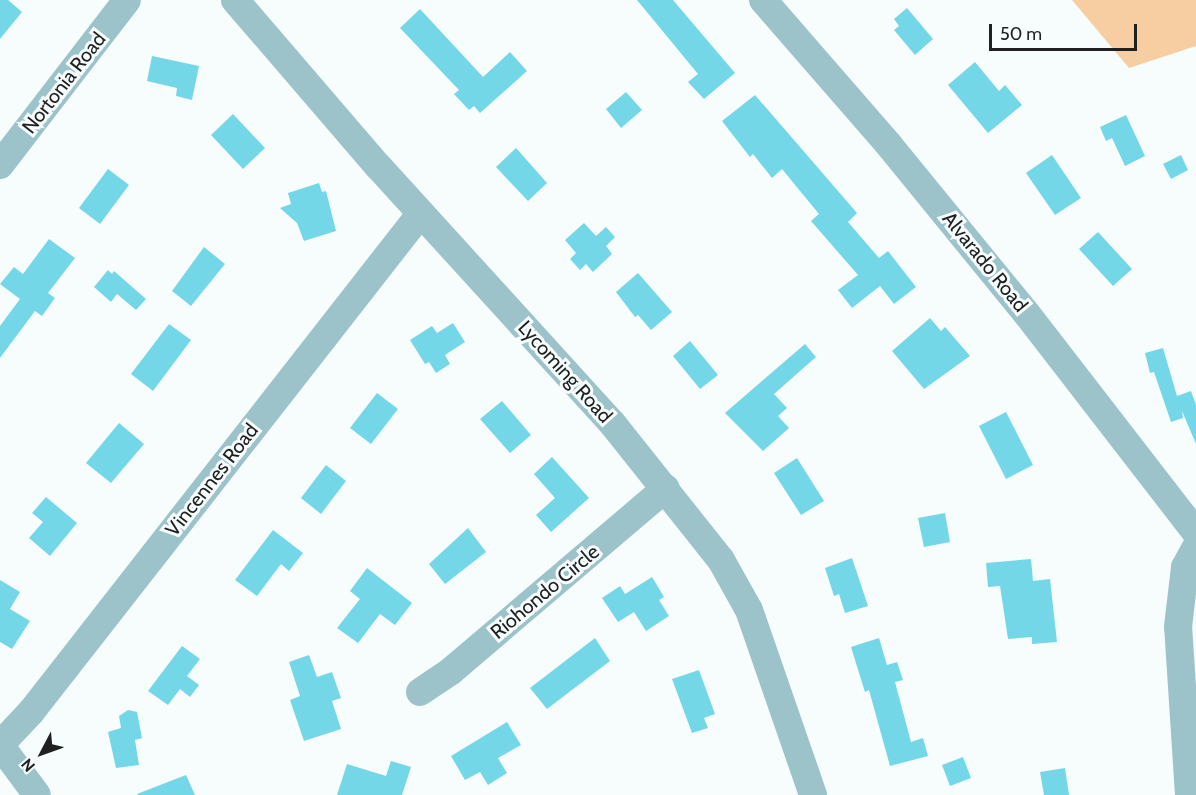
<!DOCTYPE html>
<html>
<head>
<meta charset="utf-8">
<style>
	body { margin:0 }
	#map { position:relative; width:1196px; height:795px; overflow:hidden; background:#f7fcfd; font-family:Cabin,sans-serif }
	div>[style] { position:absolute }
	.green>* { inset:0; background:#f6cea1 }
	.building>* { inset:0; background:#74d7e8 }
	.minor>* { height:28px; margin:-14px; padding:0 14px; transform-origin:14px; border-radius:14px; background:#9cc3ca }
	span { translate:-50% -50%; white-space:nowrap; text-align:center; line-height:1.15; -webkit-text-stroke:6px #f7fcfd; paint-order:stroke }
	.street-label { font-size:20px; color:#1f2121 }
	.north { position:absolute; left:12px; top:723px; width:60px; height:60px; -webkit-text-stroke:4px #f7fcfd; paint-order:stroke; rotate:229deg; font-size:16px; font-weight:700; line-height:24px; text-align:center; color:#1f2121 }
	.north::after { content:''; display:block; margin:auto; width:21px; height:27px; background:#1f2121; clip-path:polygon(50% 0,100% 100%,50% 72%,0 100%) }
	.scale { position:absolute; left:989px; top:24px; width:148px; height:27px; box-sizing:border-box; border:3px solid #1f2121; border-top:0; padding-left:8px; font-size:18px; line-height:21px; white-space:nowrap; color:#1f2121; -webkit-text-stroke:4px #f7fcfd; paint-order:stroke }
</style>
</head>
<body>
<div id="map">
	<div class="green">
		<div style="clip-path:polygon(1072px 0,1196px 0,1196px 46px,1129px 68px)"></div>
	</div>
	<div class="building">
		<div style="clip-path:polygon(0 0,8px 0,22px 12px,0 39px)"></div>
		<div style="clip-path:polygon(637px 0,673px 0,735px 73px,704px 99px,688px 82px,698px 74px)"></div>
		<div style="clip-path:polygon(907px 8px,933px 39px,915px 55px,894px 30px,899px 26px,894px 19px)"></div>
		<div style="clip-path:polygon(420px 9px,483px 77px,510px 52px,527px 71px,480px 113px,474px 106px,469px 110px,454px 94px,459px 90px,400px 28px)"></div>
		<div style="clip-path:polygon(152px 56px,199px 66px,192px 100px,176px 96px,177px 88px,147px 81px)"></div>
		<div style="clip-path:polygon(975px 62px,999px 91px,1005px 85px,1022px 105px,988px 133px,948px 85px)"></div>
		<div style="clip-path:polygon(626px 92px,642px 110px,621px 128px,606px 109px)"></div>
		<div style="clip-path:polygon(755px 95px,857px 213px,848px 222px,879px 258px,888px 251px,916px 287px,894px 304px,880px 286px,852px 308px,838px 290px,858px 275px,811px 221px,819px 214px,782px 169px,772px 178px,753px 154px,750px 157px,722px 121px)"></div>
		<div style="clip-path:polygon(233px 114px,265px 148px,243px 169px,211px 135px)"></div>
		<div style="clip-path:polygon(1126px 115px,1145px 156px,1125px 166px,1112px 138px,1106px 141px,1100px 127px)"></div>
		<div style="clip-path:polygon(516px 148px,547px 183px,528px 201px,496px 167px)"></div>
		<div style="clip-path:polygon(1052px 155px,1081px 198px,1055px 215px,1026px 173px)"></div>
		<div style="clip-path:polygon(1181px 155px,1188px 170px,1171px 179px,1163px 164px)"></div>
		<div style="clip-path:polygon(108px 169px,129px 185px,100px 224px,79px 208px)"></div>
		<div style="clip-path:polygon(319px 183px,322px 192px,326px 191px,336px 231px,304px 241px,297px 223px,280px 208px,291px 204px,288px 193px)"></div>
		<div style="clip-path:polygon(584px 223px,596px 236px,606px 227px,615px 237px,606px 246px,612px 254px,593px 272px,586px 264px,580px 270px,570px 259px,576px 253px,565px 240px)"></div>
		<div style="clip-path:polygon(1098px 232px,1132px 269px,1113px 286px,1079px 249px)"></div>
		<div style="clip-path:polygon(49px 239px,75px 258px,48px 293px,55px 298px,42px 316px,35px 311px,0 358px,0 326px,20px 299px,0 284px,14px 267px,23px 274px)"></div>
		<div style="clip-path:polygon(204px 247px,225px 264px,191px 306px,172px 291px)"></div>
		<div style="clip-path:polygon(108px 270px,112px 274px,114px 271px,146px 299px,136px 310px,117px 294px,111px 302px,94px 287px)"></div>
		<div style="clip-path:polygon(638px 273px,672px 312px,651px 330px,638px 315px,635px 317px,616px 292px)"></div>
		<div style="clip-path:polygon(930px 318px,941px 331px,945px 327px,970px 356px,924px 389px,892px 351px)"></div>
		<div style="clip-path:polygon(453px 323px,465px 342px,445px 355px,450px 364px,436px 373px,429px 362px,425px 364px,410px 340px,432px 326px,437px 333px)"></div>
		<div style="clip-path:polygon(169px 324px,191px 340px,153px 391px,131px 374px)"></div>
		<div style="clip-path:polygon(690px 341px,718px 375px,700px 389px,673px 356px)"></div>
		<div style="clip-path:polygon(805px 344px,816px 357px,774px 394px,787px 408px,778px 416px,789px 428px,763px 451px,725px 413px)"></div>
		<div style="clip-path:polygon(1163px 348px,1177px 396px,1191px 391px,1196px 405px,1196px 444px,1182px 411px,1183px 418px,1171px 422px,1154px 372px,1150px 373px,1145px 353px)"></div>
		<div style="clip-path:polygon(377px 393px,398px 409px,371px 444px,350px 428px)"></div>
		<div style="clip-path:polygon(502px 401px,531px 435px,510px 453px,480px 419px)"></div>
		<div style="clip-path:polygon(1006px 412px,1033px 465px,1006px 479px,979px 426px)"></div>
		<div style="clip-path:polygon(119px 423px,144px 444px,111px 483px,86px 463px)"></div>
		<div style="clip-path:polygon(552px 457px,589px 498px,551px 532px,536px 515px,555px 498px,534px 474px)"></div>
		<div style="clip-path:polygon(797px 458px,824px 501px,801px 515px,774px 473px)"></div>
		<div style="clip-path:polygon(326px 465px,346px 481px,321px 514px,301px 498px)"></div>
		<div style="clip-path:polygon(46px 497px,77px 523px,50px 556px,29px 538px,43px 522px,32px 513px)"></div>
		<div style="clip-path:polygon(945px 513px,950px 542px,924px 547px,918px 518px)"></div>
		<div style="clip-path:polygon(468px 528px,486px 552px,445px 584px,429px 564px)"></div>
		<div style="clip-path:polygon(273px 530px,303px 553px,289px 571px,281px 564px,257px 596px,235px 580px)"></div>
		<div style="clip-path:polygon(852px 558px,868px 606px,845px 613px,839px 594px,834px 596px,825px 568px)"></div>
		<div style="clip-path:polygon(1031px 559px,1033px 581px,1050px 579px,1057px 642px,1032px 644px,1032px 637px,1008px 639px,1000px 586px,988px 587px,986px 563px)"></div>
		<div style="clip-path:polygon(367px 568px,412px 603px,395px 625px,380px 614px,358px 643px,337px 628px,360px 599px,350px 591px)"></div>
		<div style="clip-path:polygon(652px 577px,664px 597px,659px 600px,669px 616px,646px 631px,634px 612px,618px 622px,602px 598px,620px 586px,625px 594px)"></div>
		<div style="clip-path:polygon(0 580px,20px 592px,10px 609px,30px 621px,12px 649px,0 642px)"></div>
		<div style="clip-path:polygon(595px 638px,610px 661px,547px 709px,530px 688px)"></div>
		<div style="clip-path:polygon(879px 638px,887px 665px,897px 662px,903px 680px,895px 682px,911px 742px,923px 738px,928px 756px,890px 766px,869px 690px,865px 692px,851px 647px)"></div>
		<div style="clip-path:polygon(182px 646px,200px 659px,187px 676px,199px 685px,190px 697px,180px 689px,168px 705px,148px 691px)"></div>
		<div style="clip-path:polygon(309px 655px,317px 677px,332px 672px,341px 698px,332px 701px,341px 729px,304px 741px,290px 700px,300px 696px,289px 662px)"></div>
		<div style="clip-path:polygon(699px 670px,715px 714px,704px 718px,708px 728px,692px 733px,672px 679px)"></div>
		<div style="clip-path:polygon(128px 710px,137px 712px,142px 738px,135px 740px,139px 765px,116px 768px,108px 732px,121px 728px,119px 716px)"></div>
		<div style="clip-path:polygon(507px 722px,521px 745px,498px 758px,507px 773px,488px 785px,480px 772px,465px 780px,451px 756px)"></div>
		<div style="clip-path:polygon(963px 757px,971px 778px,950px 786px,942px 765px)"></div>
		<div style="clip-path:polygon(391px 761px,411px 767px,402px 795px,337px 795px,347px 764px,386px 776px)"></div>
		<div style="clip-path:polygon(1065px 768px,1069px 795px,1044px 795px,1040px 772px)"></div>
		<div style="clip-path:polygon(186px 775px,195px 795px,138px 795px,137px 794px)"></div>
	</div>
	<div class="minor">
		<div style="left:235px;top:0;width:219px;rotate:49.3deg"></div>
		<div style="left:378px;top:166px;width:348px;rotate:47.7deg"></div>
		<div style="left:612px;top:423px;width:175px;rotate:51.5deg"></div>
		<div style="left:721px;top:560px;width:57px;rotate:60.8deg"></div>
		<div style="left:749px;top:610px;width:196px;rotate:70.9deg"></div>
		<div style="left:763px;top:0;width:192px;rotate:49deg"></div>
		<div style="left:889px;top:145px;width:218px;rotate:50.8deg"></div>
		<div style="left:1027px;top:314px;width:277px;rotate:52.3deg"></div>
		<div style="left:0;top:165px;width:208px;rotate:-52.4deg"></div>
		<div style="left:420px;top:692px;width:37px;rotate:-34deg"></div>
		<div style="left:451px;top:671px;width:282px;rotate:-40.4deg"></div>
		<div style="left:0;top:745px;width:45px;rotate:-46.8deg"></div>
		<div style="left:31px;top:712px;width:633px;rotate:-51.99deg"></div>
		<div style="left:0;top:745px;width:62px;rotate:53.5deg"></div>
		<div style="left:1189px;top:795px;width:168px;rotate:-93.7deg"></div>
		<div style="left:1178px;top:627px;width:60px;rotate:-83.3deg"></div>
		<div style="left:1185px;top:567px;width:23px;rotate:-61deg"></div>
	</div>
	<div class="street-label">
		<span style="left:64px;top:83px;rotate:-52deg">Nortonia Road</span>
		<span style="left:985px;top:262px;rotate:51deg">Alvarado Road</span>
		<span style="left:565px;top:372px;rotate:48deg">Lycoming Road</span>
		<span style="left:212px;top:480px;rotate:-52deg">Vincennes Road</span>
		<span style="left:545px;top:592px;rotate:-40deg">Riohondo Circle</span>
	</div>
	<div class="north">N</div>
	<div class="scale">50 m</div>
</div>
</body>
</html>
